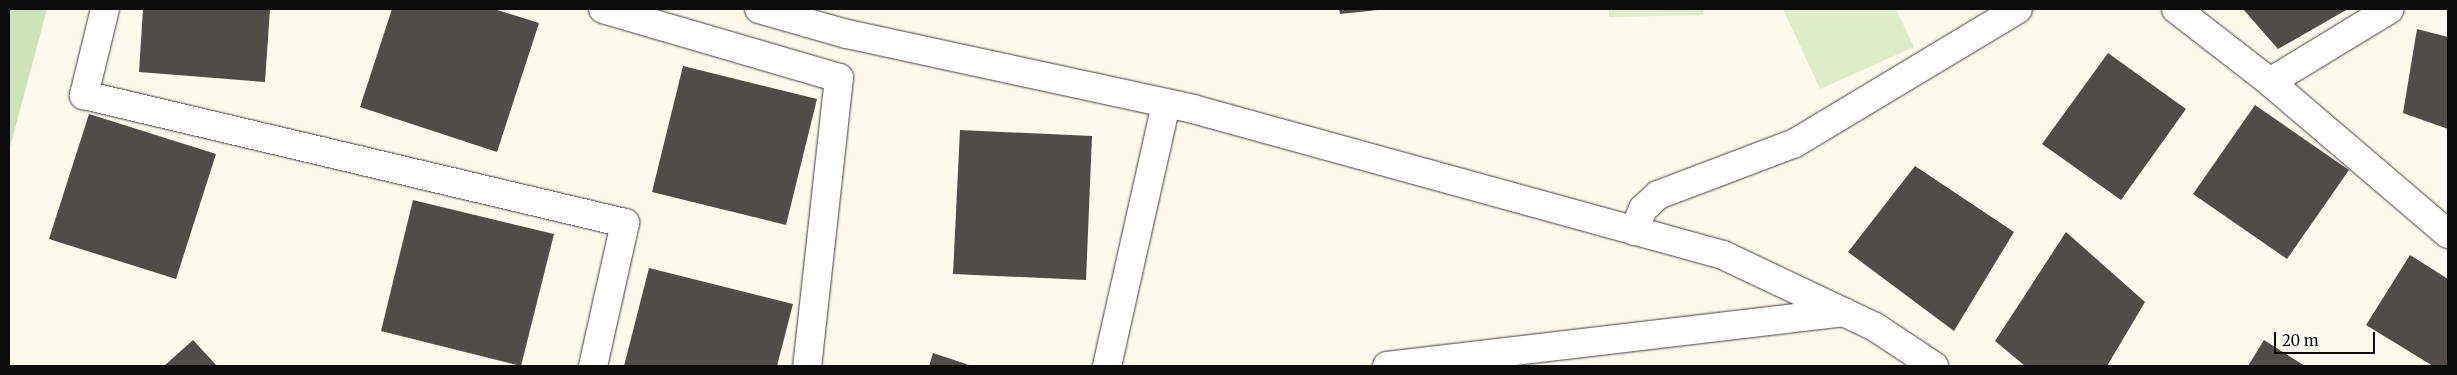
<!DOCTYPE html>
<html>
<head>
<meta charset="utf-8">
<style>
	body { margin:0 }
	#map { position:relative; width:2457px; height:375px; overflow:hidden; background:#fdfaeb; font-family:Merriweather,serif }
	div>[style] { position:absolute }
	.green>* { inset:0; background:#cee4b8 }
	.pitch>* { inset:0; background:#dfecc9 }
	.building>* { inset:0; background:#524c48 }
	.roads { filter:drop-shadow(0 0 1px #3e3e3e) drop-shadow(0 0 1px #3e3e3e) }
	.minor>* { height:28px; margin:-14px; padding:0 14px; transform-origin:14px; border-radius:14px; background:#fff }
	span { translate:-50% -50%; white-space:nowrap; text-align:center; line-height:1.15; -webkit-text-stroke:5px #fff; paint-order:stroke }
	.frame { position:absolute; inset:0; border:10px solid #0b0b0b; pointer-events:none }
	.scale { position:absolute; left:2274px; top:332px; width:101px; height:22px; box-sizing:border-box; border:2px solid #0b0b0b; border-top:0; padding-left:6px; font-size:15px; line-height:18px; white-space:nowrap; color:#0b0b0b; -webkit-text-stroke:4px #fff; paint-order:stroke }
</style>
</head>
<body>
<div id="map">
	<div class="green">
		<div style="clip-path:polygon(9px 9px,47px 9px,9px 151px)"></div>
	</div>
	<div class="pitch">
		<div style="clip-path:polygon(1609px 9px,1703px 9px,1703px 15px,1609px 17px)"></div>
		<div style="clip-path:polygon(1783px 9px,1896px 9px,1914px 47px,1820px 89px)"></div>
	</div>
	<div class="building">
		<div style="clip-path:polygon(143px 9px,270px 9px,265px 82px,139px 72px)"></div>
		<div style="clip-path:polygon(392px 9px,494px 9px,539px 23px,497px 152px,360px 107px)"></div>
		<div style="clip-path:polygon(1339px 9px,1378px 9px,1378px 10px,1340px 14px)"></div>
		<div style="clip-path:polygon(2243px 9px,2348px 9px,2278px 49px)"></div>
		<div style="clip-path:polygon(2417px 29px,2448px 37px,2448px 129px,2403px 113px)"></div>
		<div style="clip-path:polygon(2108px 53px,2186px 109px,2121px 200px,2042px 144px)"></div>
		<div style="clip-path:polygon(683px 66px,817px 99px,786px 225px,652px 192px)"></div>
		<div style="clip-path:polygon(2255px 105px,2349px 170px,2287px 259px,2193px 194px)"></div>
		<div style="clip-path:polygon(89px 114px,216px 154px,176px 279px,49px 239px)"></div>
		<div style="clip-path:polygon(960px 130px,1092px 136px,1086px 280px,953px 274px)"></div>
		<div style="clip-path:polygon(1915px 166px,2014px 232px,1954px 331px,1848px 252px)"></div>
		<div style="clip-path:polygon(413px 200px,554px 234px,521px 366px,381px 331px)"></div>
		<div style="clip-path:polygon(2066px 232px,2145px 302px,2107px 366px,2025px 366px,1995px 341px)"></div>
		<div style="clip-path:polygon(2410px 255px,2448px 279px,2448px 366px,2433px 366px,2366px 325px)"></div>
		<div style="clip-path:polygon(649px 268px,793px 304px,777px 366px,624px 366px)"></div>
		<div style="clip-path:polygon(193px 340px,217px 366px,164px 366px)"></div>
		<div style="clip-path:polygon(2264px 340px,2305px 366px,2248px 366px)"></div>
		<div style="clip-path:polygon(933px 353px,972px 366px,929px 366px)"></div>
	</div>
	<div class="roads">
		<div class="minor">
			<div style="left:105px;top:9px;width:89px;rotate:103.7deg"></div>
			<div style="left:84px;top:95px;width:556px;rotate:13.31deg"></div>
			<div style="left:625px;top:223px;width:147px;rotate:102.6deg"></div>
			<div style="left:603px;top:9px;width:246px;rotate:16.3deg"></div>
			<div style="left:839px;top:78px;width:290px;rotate:96.3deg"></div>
			<div style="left:759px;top:9px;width:91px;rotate:15.9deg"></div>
			<div style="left:847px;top:34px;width:354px;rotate:12.2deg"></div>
			<div style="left:1193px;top:109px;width:550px;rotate:15.4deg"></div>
			<div style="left:1723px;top:255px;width:168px;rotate:25.3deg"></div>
			<div style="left:1875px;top:327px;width:71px;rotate:33.5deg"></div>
			<div style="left:2176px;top:9px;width:119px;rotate:37.8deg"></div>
			<div style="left:2270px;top:82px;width:234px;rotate:40.5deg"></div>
			<div style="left:2270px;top:82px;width:140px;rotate:-31.3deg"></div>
			<div style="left:1634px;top:231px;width:24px;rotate:-68deg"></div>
			<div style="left:1643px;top:209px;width:21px;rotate:-43deg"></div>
			<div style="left:1658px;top:195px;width:147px;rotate:-20.8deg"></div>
			<div style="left:1795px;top:143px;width:260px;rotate:-31deg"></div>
			<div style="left:1107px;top:366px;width:269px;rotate:-77.3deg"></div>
			<div style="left:1387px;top:366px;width:461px;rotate:-6.7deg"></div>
		</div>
	</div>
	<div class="frame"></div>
	<div class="scale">20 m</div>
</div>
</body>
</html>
